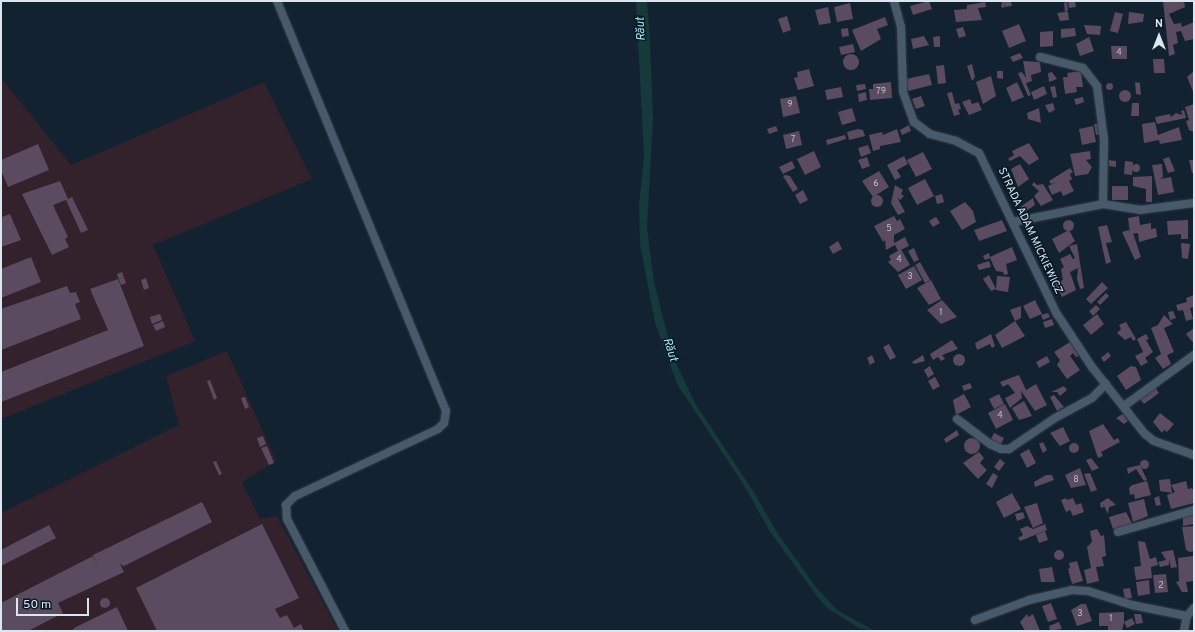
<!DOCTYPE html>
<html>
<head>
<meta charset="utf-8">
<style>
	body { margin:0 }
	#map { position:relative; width:1195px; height:632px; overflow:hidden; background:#122230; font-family:Overpass,sans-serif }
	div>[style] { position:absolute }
	.industrial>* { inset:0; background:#33222c }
	.water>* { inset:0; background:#16393b }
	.building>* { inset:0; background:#5b4b60 }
	.round { border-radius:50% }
	.roads { filter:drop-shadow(0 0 1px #313b47) drop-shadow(0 0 1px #313b47) }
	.street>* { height:8px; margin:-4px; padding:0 4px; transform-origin:4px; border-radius:4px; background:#485a6a }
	span { translate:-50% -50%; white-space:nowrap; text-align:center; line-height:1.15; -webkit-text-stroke:3px #091926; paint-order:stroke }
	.number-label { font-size:9px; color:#bbbfcb }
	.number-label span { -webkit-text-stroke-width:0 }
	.street-label { font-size:11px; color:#dbe6ef }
	.water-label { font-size:12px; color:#9fe5eb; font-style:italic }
	.frame { position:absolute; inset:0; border:2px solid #dbe6ef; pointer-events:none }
	.north { position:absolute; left:1139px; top:16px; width:40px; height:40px; -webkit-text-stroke:3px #091926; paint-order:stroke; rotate:0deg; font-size:11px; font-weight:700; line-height:16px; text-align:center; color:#dbe6ef }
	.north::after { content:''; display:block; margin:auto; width:14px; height:18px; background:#dbe6ef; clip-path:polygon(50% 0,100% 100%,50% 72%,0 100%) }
	.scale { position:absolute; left:16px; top:598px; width:73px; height:18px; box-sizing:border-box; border:2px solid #dbe6ef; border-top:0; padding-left:5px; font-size:12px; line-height:14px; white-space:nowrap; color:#dbe6ef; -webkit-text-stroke:3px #091926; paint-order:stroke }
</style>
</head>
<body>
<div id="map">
	<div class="industrial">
		<div style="clip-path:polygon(1px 78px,71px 165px,264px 82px,312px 179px,153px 245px,195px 341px,1px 419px)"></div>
		<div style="clip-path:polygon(227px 351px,276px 461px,242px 482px,260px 519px,277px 516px,338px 631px,1px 631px,1px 513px,179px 425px,166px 376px)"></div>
	</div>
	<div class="water">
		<div style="clip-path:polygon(636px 1px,647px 1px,650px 41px,653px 119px,647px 228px,654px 282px,673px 357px,695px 403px,755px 494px,778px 534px,816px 587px,837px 610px,875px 631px,859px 628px,827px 608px,816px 595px,769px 530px,745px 487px,677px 384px,655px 323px,640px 244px,639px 205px,644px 156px)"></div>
	</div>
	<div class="building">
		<div style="clip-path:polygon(929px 1px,932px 9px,913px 15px,910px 6px)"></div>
		<div style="clip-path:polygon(1002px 1px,1011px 2px,1012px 6px,1005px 7px,1005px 3px,1004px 8px,1001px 7px)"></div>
		<div style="clip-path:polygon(1075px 1px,1076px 7px,1069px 8px,1068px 2px)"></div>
		<div style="clip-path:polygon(1163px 1px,1184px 1px,1185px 7px,1169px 14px,1174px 24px,1181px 23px,1182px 27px,1194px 22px,1194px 39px,1185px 41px,1181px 31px,1176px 32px,1178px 43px,1173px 45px,1175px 54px,1169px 56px)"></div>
		<div style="clip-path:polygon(985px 2px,986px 7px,978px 8px,982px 20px,956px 22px,954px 10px,967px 9px,967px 5px)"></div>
		<div style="clip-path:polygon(850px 3px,853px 19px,837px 22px,834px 7px)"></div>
		<div style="clip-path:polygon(1064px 3px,1067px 2px,1068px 11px,1065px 12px,1068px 12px,1069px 20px,1060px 21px,1057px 13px,1065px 12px)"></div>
		<div style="clip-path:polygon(828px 7px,831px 23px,819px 25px,815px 10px)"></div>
		<div style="clip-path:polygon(1115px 12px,1123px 14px,1118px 33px,1110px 31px)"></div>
		<div style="clip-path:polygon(1129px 12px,1144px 14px,1143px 22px,1128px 24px)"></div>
		<div style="clip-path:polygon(787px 16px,791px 30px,783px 33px,778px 19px)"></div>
		<div style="clip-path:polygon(885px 17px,888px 25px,877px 29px,881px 39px,861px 51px,852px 30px)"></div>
		<div style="clip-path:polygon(1019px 24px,1026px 41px,1009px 48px,1002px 31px)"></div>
		<div style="clip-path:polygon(1084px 25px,1101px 26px,1100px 35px,1087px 34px)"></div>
		<div style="clip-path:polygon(963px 27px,966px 36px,959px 38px,956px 29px)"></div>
		<div style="clip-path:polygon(848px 28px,849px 36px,842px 37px,841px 29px)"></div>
		<div style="clip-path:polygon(1075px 28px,1076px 36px,1061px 38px,1061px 29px)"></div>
		<div style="clip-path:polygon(1053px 31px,1053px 46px,1040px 47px,1040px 32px)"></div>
		<div style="clip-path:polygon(924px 36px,929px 45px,913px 49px,911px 39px)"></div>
		<div style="clip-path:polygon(940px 36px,940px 47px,934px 47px,933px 37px)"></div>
		<div style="clip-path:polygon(1089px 37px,1094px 51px,1080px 56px,1076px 44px)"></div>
		<div style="clip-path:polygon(853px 44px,855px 52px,841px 55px,839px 47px)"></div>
		<div style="clip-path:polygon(1111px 46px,1127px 46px,1127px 59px,1112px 59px)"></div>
		<div style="clip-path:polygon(1020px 53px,1023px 58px,1013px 62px,1010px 57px)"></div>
		<div class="round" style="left:843px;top:54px;width:16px;height:16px"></div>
		<div style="clip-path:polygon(1153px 59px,1164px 59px,1165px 73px,1154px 73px)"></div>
		<div style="clip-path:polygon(1023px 61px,1040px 62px,1041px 72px,1031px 75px,1032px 81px,1026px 83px,1031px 95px,1028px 96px,1018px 73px,1022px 72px,1026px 78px)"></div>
		<div style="clip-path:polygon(972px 64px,975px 77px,972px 81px,967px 66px)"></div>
		<div style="clip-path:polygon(944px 65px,946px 83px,938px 84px,936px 66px)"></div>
		<div style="clip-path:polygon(809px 69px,814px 86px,798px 90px,794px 78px,798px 77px,797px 72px)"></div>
		<div style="clip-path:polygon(997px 71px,1003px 71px,1003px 79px,997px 78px)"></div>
		<div style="clip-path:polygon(1081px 71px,1083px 87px,1076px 87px,1077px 92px,1065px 94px,1063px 77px,1068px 77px,1067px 73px)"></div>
		<div style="clip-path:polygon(1194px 71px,1194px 94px,1187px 77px)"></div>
		<div style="clip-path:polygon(1052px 72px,1057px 79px,1049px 82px,1048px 73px)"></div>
		<div style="clip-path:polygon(929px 74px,932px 85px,908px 91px,906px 79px)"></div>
		<div style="clip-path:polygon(991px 76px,996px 96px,983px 104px,976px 82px)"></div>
		<div style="clip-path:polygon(891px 82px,892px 98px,870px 100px,869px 89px,873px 89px,873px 84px)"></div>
		<div style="clip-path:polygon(1017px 82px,1024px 97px,1012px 102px,1006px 88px)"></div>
		<div style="clip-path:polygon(1135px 82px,1140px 83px,1141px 95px,1136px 94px)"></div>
		<div class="round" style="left:1105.5px;top:82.5px;width:7px;height:7px"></div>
		<div style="clip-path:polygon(865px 84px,866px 89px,857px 91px,856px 85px)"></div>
		<div style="clip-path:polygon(1044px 86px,1047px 94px,1034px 100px,1031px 92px)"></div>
		<div style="clip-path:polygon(1055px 86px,1057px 97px,1053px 98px,1050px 87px)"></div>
		<div style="clip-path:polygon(841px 87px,843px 97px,827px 100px,825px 90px)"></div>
		<div class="round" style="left:1119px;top:90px;width:12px;height:12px"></div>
		<div style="clip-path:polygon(866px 92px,867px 100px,859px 102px,858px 94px)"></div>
		<div style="clip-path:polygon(952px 92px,955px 104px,959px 103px,961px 109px,958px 110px,960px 114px,954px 116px,947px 93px)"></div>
		<div style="clip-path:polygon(796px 96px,800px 113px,783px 117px,780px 99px)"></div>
		<div style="clip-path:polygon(921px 96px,925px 106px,916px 109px,912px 99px)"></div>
		<div style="clip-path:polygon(1083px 97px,1084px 102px,1076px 105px,1074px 99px)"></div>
		<div style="clip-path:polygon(970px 99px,972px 104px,978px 102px,982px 110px,969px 115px,962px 102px)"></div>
		<div style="clip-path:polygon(1053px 103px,1055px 110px,1049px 113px,1045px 105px)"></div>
		<div style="clip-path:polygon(1132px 103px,1139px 103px,1139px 116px,1131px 116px)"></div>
		<div style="clip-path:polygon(1194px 104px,1194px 132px,1189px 130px,1186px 121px,1189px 120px,1185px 107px)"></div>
		<div style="clip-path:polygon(852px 108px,856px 121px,842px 125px,838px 112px)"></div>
		<div style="clip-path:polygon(1039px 108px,1041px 123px,1028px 119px,1027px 113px)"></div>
		<div style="clip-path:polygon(1184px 110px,1186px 118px,1157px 124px,1155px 117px,1170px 114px,1171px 117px,1176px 113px,1182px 115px,1181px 111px)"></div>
		<div style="clip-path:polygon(1155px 122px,1158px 135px,1179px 127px,1182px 140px,1160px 144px,1159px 140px,1144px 143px,1142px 124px)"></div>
		<div style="clip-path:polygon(1094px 124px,1099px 124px,1100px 134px,1096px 135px)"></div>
		<div style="clip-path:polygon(909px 125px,911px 131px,902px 135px,900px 130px)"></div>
		<div style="clip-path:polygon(776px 126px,778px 131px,769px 134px,767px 129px)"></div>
		<div style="clip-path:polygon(1093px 126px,1096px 142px,1082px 145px,1079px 129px)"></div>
		<div style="clip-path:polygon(858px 129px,863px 130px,865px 136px,849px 140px,847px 132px)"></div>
		<div style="clip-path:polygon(897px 129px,901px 142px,880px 146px,880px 149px,873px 151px,869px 135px,882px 132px,883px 135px)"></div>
		<div style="clip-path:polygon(799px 131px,802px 145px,786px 149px,783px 135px)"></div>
		<div style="clip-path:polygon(845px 135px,846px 139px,827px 145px,826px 140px)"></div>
		<div style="clip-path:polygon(1029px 143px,1039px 159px,1029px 165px,1020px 156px,1010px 161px,1008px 159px,1014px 155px,1012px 151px)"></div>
		<div style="clip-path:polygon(38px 144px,49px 170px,8px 187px,1px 170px,1px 160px)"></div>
		<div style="clip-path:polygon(868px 145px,871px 153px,861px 157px,858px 148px)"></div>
		<div style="clip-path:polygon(814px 151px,821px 167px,805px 175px,797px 159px)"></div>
		<div style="clip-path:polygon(1090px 151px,1091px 159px,1086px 160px,1092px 167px,1088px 174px,1075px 176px,1070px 154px)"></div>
		<div style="clip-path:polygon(923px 152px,932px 169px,916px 177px,907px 160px)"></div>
		<div style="clip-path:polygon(904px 156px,908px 164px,897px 170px,901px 177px,895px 180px,887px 165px)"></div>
		<div style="clip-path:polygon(867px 157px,870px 166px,862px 169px,858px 160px)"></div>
		<div style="clip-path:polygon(1169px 157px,1175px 171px,1168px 173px,1163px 159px)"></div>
		<div style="clip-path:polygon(1109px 160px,1116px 161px,1116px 167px,1109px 166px)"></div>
		<div style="clip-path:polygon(1189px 160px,1194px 160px,1194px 173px,1192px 173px)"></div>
		<div style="clip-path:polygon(792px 161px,795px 168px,783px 174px,779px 167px)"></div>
		<div style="clip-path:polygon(1125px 161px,1133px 162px,1132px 175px,1124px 174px)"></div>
		<div style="clip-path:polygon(1020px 164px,1029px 179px,1018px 187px,1011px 169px)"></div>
		<div style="clip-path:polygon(1162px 164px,1163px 177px,1160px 179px,1171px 177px,1174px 192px,1158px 195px,1152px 165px)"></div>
		<div class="round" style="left:1132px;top:164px;width:8px;height:8px"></div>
		<div style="clip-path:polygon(1070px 168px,1073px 172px,1070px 174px,1072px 179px,1069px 181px,1074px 191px,1063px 196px,1061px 191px,1052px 195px,1048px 186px,1057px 182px,1051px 184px,1049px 181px)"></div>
		<div style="clip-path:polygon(879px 171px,889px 187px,873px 197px,862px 181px)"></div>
		<div style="clip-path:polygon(786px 175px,790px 176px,798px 189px,793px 192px,783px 176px)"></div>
		<div style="clip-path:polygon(1152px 176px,1152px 202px,1146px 202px,1146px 189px,1133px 186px,1133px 177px)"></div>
		<div style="clip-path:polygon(925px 179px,934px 196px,917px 205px,908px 188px)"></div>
		<div style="clip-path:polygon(60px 181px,68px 199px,72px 197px,88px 230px,81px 233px,66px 200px,53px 205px,68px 237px,65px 239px,69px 247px,52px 255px,22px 194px)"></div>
		<div style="clip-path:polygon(1034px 182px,1037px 185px,1043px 184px,1053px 200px,1041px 206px,1034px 196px,1039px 191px,1032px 185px)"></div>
		<div style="clip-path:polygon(895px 185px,903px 190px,901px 194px,904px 196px,900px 200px,897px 197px,905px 212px,898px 215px,891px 203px)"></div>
		<div style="clip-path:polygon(1112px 186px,1128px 186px,1128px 200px,1112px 200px)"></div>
		<div style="clip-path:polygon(803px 190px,808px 200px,800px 204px,795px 195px)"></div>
		<div style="clip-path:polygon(942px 194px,944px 202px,937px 204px,935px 196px)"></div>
		<div class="round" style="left:871px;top:195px;width:12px;height:12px"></div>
		<div style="clip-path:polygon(1033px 198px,1035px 205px,1023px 213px,1019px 208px)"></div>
		<div style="clip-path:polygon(965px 202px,973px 211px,976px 222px,962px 230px,950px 211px)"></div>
		<div style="clip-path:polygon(1px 214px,2px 217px,10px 214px,21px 240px,1px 247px)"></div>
		<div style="clip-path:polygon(894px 216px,897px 221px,900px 219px,905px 229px,894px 235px,894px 243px,905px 237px,909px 246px,898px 251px,895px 245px,886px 250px,885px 240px,883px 242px,874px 226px)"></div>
		<div style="clip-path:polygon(1139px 216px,1140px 225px,1151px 223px,1151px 229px,1156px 228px,1157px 237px,1139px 242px,1138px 233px,1130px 234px,1133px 233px,1141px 257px,1135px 260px,1122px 232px,1129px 230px,1130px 234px,1128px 218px)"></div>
		<div style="clip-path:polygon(936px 217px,940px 223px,933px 227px,929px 221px)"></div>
		<div class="round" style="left:1062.5px;top:219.5px;width:11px;height:11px"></div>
		<div style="clip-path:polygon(1002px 220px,1007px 231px,979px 241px,974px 230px)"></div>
		<div style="clip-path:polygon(1188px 220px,1188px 239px,1181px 239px,1181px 234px,1168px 235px,1167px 221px)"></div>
		<div style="clip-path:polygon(1107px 225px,1112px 242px,1106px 243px,1111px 262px,1106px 264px,1098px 227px)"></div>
		<div style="clip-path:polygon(1069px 230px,1075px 241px,1059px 253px,1052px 239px)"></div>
		<div style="clip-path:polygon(838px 241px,842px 249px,833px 254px,829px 247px)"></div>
		<div style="clip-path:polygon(1181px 243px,1190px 244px,1188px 259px,1182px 258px)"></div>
		<div style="clip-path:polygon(1077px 244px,1084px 288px,1080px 289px,1077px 279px,1078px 268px,1070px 272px,1076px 290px,1062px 297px,1055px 284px,1063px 280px,1061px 269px,1064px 267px,1060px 259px,1070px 254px,1073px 259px,1075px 258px,1069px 246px)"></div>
		<div style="clip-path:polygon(1012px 247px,1017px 260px,1006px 264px,1008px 274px,1004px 275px,1003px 272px,996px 271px,990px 258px,985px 260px,983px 256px,989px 253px,990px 257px)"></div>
		<div style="clip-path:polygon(914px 248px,919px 260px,914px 262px,908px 251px)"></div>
		<div style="clip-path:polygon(901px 249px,910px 265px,898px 272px,888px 262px,891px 260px,889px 256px)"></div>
		<div style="clip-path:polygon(31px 257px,41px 282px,1px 298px,1px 269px)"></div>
		<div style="clip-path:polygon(989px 261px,991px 267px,979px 270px,977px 265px)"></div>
		<div style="clip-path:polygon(920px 262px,930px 280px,925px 283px,915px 265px)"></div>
		<div style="clip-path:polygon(914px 266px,922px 280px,906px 289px,898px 275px)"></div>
		<div style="clip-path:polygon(122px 272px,126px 283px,121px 285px,117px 274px)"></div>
		<div style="clip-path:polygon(989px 275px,996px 289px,991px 291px,983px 279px)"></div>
		<div style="clip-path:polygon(997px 276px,1010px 277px,1008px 292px,996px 290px)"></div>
		<div style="clip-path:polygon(146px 278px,149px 288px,144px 290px,141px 280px)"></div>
		<div style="clip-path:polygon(118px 279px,144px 346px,1px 402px,1px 372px,108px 330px,90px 289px)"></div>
		<div style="clip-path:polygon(931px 280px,941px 299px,929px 305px,917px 288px)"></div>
		<div style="clip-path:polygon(1102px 282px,1108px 288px,1091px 304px,1086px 299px)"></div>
		<div style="clip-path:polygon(67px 286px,70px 293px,76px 292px,80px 302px,75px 304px,81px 319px,1px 350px,1px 309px)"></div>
		<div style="clip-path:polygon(1106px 293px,1109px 296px,1100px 305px,1097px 302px)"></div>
		<div style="clip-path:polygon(1194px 295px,1194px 307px,1190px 308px,1193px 319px,1186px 321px,1183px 310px,1178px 311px,1176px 305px,1187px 302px,1186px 298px)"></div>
		<div style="clip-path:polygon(942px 300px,957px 317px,941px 324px,927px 310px)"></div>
		<div style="clip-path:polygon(1035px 300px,1042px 314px,1030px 319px,1023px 306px)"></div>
		<div style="clip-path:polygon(1096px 305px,1100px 309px,1093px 316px,1089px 311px)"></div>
		<div style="clip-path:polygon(1021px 306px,1021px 318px,1015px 321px,1010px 310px)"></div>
		<div style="clip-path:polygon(1173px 311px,1176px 318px,1170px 320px,1168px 312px)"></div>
		<div style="clip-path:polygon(1048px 313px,1050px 317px,1043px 320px,1041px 315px)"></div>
		<div style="clip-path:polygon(160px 314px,162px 320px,152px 324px,150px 317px)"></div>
		<div style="clip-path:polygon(1097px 314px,1104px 324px,1091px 335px,1083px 325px)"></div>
		<div style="clip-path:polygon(1164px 315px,1173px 324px,1164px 328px,1174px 352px,1167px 355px,1171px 364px,1163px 369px,1155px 358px,1161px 354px,1151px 328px,1158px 325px)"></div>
		<div style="clip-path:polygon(1052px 319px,1054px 325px,1045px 328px,1043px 322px)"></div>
		<div style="clip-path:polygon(163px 321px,165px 327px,156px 331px,153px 325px)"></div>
		<div style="clip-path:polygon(1015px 321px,1025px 336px,1002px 348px,995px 335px)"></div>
		<div style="clip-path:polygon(1126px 322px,1136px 339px,1133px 341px,1131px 337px,1125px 340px,1117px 333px,1121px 329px,1119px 325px)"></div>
		<div style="clip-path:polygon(1194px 328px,1194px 344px,1186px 334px)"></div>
		<div style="clip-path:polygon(991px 334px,995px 346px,992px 348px,990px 344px,977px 350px,975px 343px)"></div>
		<div style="clip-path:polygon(1146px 334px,1149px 339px,1146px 340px,1153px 352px,1145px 358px,1148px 362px,1141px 366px,1135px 356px,1143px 352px,1137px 339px)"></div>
		<div style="clip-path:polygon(952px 340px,958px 349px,942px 355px,945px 359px,941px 361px,938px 357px,933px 360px,930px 354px)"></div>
		<div style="clip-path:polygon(1070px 342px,1079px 356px,1076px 357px,1073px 353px,1070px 356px,1080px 370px,1067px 379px,1057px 365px,1060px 360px,1054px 352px)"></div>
		<div style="clip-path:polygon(889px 344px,896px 357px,890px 360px,883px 347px)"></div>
		<div style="clip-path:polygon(1108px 352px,1111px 356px,1104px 362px,1101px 358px)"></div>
		<div class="round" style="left:953px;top:354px;width:12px;height:12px"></div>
		<div style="clip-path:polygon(872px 355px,875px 362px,870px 365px,867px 358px)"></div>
		<div style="clip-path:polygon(923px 355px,925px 361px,914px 364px,912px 362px)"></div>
		<div style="clip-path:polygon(1047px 356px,1050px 362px,1039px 368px,1036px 362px)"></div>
		<div style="clip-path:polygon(930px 366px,934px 374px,928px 378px,924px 370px)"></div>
		<div style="clip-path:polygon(1131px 366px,1136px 367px,1141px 380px,1126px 390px,1117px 376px)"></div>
		<div style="clip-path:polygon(1019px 375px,1026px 390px,1036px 384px,1047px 405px,1035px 411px,1021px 391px,1022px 398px,1010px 408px,1005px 398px,1015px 393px,1008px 384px,1003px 387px,1000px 382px)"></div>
		<div style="clip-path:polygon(935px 377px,940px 386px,933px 390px,928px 381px)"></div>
		<div style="clip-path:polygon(210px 380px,217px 398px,214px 400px,207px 381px)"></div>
		<div style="clip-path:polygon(970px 383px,972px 388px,964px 391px,962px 386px)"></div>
		<div style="clip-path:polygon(1064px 386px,1067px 390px,1060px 396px,1057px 392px,1051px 392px)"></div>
		<div style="clip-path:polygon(1155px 387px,1159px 393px,1144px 404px,1140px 399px)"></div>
		<div style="clip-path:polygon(964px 394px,971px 407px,956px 415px,953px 400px)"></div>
		<div style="clip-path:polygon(999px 394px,1004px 404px,994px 409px,989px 399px)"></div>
		<div style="clip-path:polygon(1054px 395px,1064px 407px,1057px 411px,1050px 397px)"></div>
		<div style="clip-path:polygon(245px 397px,249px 407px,245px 409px,241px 398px)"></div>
		<div style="clip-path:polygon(1024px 401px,1032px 416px,1019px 420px,1012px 408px)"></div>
		<div style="clip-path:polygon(1005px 404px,1013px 420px,996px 429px,988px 413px)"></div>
		<div style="clip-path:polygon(1160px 413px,1174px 424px,1167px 432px,1164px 430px,1162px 433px,1153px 422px)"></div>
		<div style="clip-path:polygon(1123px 414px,1128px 421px,1124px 424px,1116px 418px)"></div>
		<div style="clip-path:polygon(1103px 424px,1114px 440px,1118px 438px,1120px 442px,1101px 452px,1103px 456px,1098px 458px,1089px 431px)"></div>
		<div style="clip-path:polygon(1063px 427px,1070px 441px,1060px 446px,1050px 433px)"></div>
		<div style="clip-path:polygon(957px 430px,959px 435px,946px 443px,944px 439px)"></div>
		<div style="clip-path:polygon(994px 433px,1004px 438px,1000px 446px,990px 441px)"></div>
		<div style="clip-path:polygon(263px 436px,266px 444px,260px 447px,257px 438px)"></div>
		<div class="round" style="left:964px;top:438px;width:16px;height:16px"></div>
		<div style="clip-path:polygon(1043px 442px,1047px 450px,1043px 453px,1039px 444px)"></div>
		<div class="round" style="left:1069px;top:443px;width:10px;height:10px"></div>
		<div style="clip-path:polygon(267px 446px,274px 463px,269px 465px,261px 448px)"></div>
		<div style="clip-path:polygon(1029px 449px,1036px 463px,1027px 468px,1020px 454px)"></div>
		<div style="clip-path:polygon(979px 452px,984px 458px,980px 463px,987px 470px,978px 479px,963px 463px)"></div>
		<div style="clip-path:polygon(1091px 458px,1099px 468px,1092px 471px,1086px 460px)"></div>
		<div style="clip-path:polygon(1000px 459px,1005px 463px,999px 471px,994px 467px)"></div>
		<div class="round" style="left:1139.5px;top:459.5px;width:9px;height:9px"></div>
		<div style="clip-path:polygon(216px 461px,222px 474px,219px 475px,213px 462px)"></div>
		<div style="clip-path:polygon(1140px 465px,1147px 480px,1144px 481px,1136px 469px,1128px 474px,1127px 468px)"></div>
		<div style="clip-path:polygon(1080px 468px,1086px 485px,1071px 488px,1065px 475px)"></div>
		<div style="clip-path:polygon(993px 473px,998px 476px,992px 488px,986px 484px)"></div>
		<div style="clip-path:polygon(1090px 473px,1097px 490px,1091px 492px,1084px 474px)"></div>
		<div style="clip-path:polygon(1046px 475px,1052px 475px,1054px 480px,1035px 487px,1034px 482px)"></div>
		<div style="clip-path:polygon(1170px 479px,1172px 493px,1160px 491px,1159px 480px)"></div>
		<div style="clip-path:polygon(1147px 481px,1151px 495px,1135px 499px,1134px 494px,1130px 495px,1129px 488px,1132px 485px)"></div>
		<div style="clip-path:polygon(1186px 481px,1188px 489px,1192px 488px,1194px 492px,1194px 503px,1171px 509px,1167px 495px,1175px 492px,1171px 485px)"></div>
		<div style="clip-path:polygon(1012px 493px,1021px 509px,1004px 518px,996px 502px)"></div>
		<div style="clip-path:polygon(1159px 496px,1161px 505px,1156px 506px,1154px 498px)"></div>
		<div style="clip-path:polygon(1066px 498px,1067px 500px,1073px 498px,1076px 505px,1081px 503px,1084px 512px,1073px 516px,1070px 510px,1066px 512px,1061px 500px)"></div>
		<div style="clip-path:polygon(1108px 498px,1116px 505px,1109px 507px,1108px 514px,1102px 502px,1104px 507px,1101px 508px,1100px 503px)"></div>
		<div style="clip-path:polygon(1144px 499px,1148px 516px,1133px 522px,1128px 503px)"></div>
		<div style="clip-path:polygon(202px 502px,212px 522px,124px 566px,120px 564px,124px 572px,58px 603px,63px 613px,28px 631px,1px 631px,1px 603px,93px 556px,102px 574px,93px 555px)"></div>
		<div style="clip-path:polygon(1037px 503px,1043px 523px,1033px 528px,1024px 507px)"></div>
		<div style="clip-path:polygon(1023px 512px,1025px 518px,1017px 521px,1015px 514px)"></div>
		<div style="clip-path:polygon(1126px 512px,1133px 525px,1113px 529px,1109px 517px)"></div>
		<div style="clip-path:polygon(1194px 513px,1194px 524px,1183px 526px,1183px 516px)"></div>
		<div style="clip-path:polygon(262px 524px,299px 598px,275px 609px,280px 618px,287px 615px,294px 628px,301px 624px,304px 631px,157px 631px,136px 588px)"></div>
		<div style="clip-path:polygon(1045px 524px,1047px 530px,1020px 541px,1018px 538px,1023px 535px,1020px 529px,1027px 526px,1033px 529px)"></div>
		<div style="clip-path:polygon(49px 525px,56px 538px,1px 566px,1px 550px)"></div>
		<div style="clip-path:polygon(1194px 526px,1194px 551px,1190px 552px,1186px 550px,1182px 527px)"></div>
		<div style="clip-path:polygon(1097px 529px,1101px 536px,1104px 535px,1106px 556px,1102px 557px,1104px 566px,1096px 567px,1099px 581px,1087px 584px,1084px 570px,1091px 568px,1087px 547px,1092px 542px,1090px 531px)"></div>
		<div style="clip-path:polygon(1045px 531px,1048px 540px,1039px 543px,1036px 535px)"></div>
		<div style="clip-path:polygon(1138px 541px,1145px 542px,1150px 559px,1156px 557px,1158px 565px,1151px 567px,1152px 578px,1136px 580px,1134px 567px,1141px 566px)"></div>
		<div style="clip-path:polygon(1173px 550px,1177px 567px,1171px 568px,1169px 559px,1169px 565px,1160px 567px,1158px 562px,1166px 560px,1161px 552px)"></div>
		<div class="round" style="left:1054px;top:550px;width:10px;height:10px"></div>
		<div style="clip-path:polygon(1193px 556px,1194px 581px,1186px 582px,1188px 592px,1182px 592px,1176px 582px,1179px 581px,1178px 558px)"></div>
		<div style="clip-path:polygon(1077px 561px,1083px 581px,1072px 584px,1068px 569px,1070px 568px,1069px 563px)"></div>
		<div style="clip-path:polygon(1052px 567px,1055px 582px,1041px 582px,1039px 569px)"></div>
		<div style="clip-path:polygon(1166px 574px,1168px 592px,1155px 593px,1153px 575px)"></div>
		<div style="clip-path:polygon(1149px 580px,1150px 594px,1138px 596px,1136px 582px)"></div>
		<div style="clip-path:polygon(1130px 588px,1132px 598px,1125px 599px,1123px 589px)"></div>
		<div class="round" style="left:100px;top:598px;width:10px;height:10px"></div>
		<div style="clip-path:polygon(1051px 603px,1057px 619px,1048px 622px,1042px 606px)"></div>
		<div style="clip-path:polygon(1081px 604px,1086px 604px,1092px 621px,1077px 626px,1071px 610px)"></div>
		<div style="clip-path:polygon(117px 607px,128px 631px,71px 631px,76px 627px)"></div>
		<div style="clip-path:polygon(1124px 612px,1124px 622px,1132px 618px,1135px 624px,1127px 628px,1124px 622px,1122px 631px,1108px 631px,1108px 626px,1099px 626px,1099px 613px)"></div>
		<div style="clip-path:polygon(1027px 614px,1028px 617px,1033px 614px,1040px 631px,1025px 631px,1020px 622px)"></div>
		<div style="clip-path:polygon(1134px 614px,1141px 614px,1143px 623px,1136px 624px)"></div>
		<div style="clip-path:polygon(1059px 622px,1062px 629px,1047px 631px,1050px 630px,1049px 626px)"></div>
	</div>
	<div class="roads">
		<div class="street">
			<div style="left:277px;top:1px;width:443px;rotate:67.6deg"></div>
			<div style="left:446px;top:411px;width:12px;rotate:99deg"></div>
			<div style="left:444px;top:423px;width:8px;rotate:135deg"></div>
			<div style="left:438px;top:429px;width:158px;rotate:154.9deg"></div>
			<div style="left:295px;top:496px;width:13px;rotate:135deg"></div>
			<div style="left:286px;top:505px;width:14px;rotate:86deg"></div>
			<div style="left:287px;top:519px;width:126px;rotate:62.6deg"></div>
			<div style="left:894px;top:1px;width:27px;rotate:75deg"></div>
			<div style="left:901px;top:27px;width:65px;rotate:88.2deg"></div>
			<div style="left:903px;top:92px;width:32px;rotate:70deg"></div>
			<div style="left:914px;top:122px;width:20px;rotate:37deg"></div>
			<div style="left:930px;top:134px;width:27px;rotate:15deg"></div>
			<div style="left:956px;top:141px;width:26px;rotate:28deg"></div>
			<div style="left:979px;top:153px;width:179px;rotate:64.2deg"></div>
			<div style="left:1057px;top:314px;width:64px;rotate:56.6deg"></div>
			<div style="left:1092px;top:367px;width:85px;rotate:51.7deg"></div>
			<div style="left:1145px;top:434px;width:11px;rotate:38deg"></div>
			<div style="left:1154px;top:441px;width:42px;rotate:19.3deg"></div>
			<div style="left:1040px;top:57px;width:44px;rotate:14.3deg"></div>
			<div style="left:1083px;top:68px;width:23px;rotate:52deg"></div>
			<div style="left:1097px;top:86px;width:54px;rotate:82.6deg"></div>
			<div style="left:1104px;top:140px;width:64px;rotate:90.9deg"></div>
			<div style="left:1013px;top:222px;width:92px;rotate:-11.3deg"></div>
			<div style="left:1103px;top:204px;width:37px;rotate:9deg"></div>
			<div style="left:1140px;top:210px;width:54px;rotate:-7.4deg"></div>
			<div style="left:1124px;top:406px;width:87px;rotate:-36.1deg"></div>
			<div style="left:957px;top:419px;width:41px;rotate:37.1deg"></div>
			<div style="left:990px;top:444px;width:12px;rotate:24deg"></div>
			<div style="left:1001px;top:449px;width:8px"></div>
			<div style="left:1009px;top:449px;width:55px;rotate:-34deg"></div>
			<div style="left:1055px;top:418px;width:42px;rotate:-28.4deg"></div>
			<div style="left:1092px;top:398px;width:20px;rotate:-45deg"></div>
			<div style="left:1118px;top:532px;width:79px;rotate:-16.1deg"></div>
			<div style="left:975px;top:620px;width:58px;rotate:-20.3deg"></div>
			<div style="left:1029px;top:600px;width:44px;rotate:-13.1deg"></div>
			<div style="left:1072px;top:590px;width:16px;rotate:4deg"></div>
			<div style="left:1088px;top:591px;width:46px;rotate:17.7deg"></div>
			<div style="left:1132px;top:605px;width:56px;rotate:11.3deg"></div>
			<div style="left:1184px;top:631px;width:15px;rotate:-79deg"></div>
			<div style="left:1187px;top:616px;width:11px;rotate:-49deg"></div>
		</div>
	</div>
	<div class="number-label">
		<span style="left:1119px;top:53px">4</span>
		<span style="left:881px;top:92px">79</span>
		<span style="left:790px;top:105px">9</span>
		<span style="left:793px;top:140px">7</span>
		<span style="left:876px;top:184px">6</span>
		<span style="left:889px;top:229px">5</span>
		<span style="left:899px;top:260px">4</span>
		<span style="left:910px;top:277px">3</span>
		<span style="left:941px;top:313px">1</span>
		<span style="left:1000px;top:416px">4</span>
		<span style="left:1076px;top:480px">8</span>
		<span style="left:1161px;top:586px">2</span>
		<span style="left:1080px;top:614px">3</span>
		<span style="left:1111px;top:619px">1</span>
	</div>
	<div class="street-label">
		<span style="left:1030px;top:231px;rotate:65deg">STRADA ADAM MICKIEWICZ</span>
	</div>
	<div class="water-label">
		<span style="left:642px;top:29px;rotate:-93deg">Răut</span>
		<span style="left:669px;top:350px;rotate:72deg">Răut</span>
	</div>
	<div class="frame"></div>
	<div class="north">N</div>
	<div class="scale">50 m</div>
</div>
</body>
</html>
